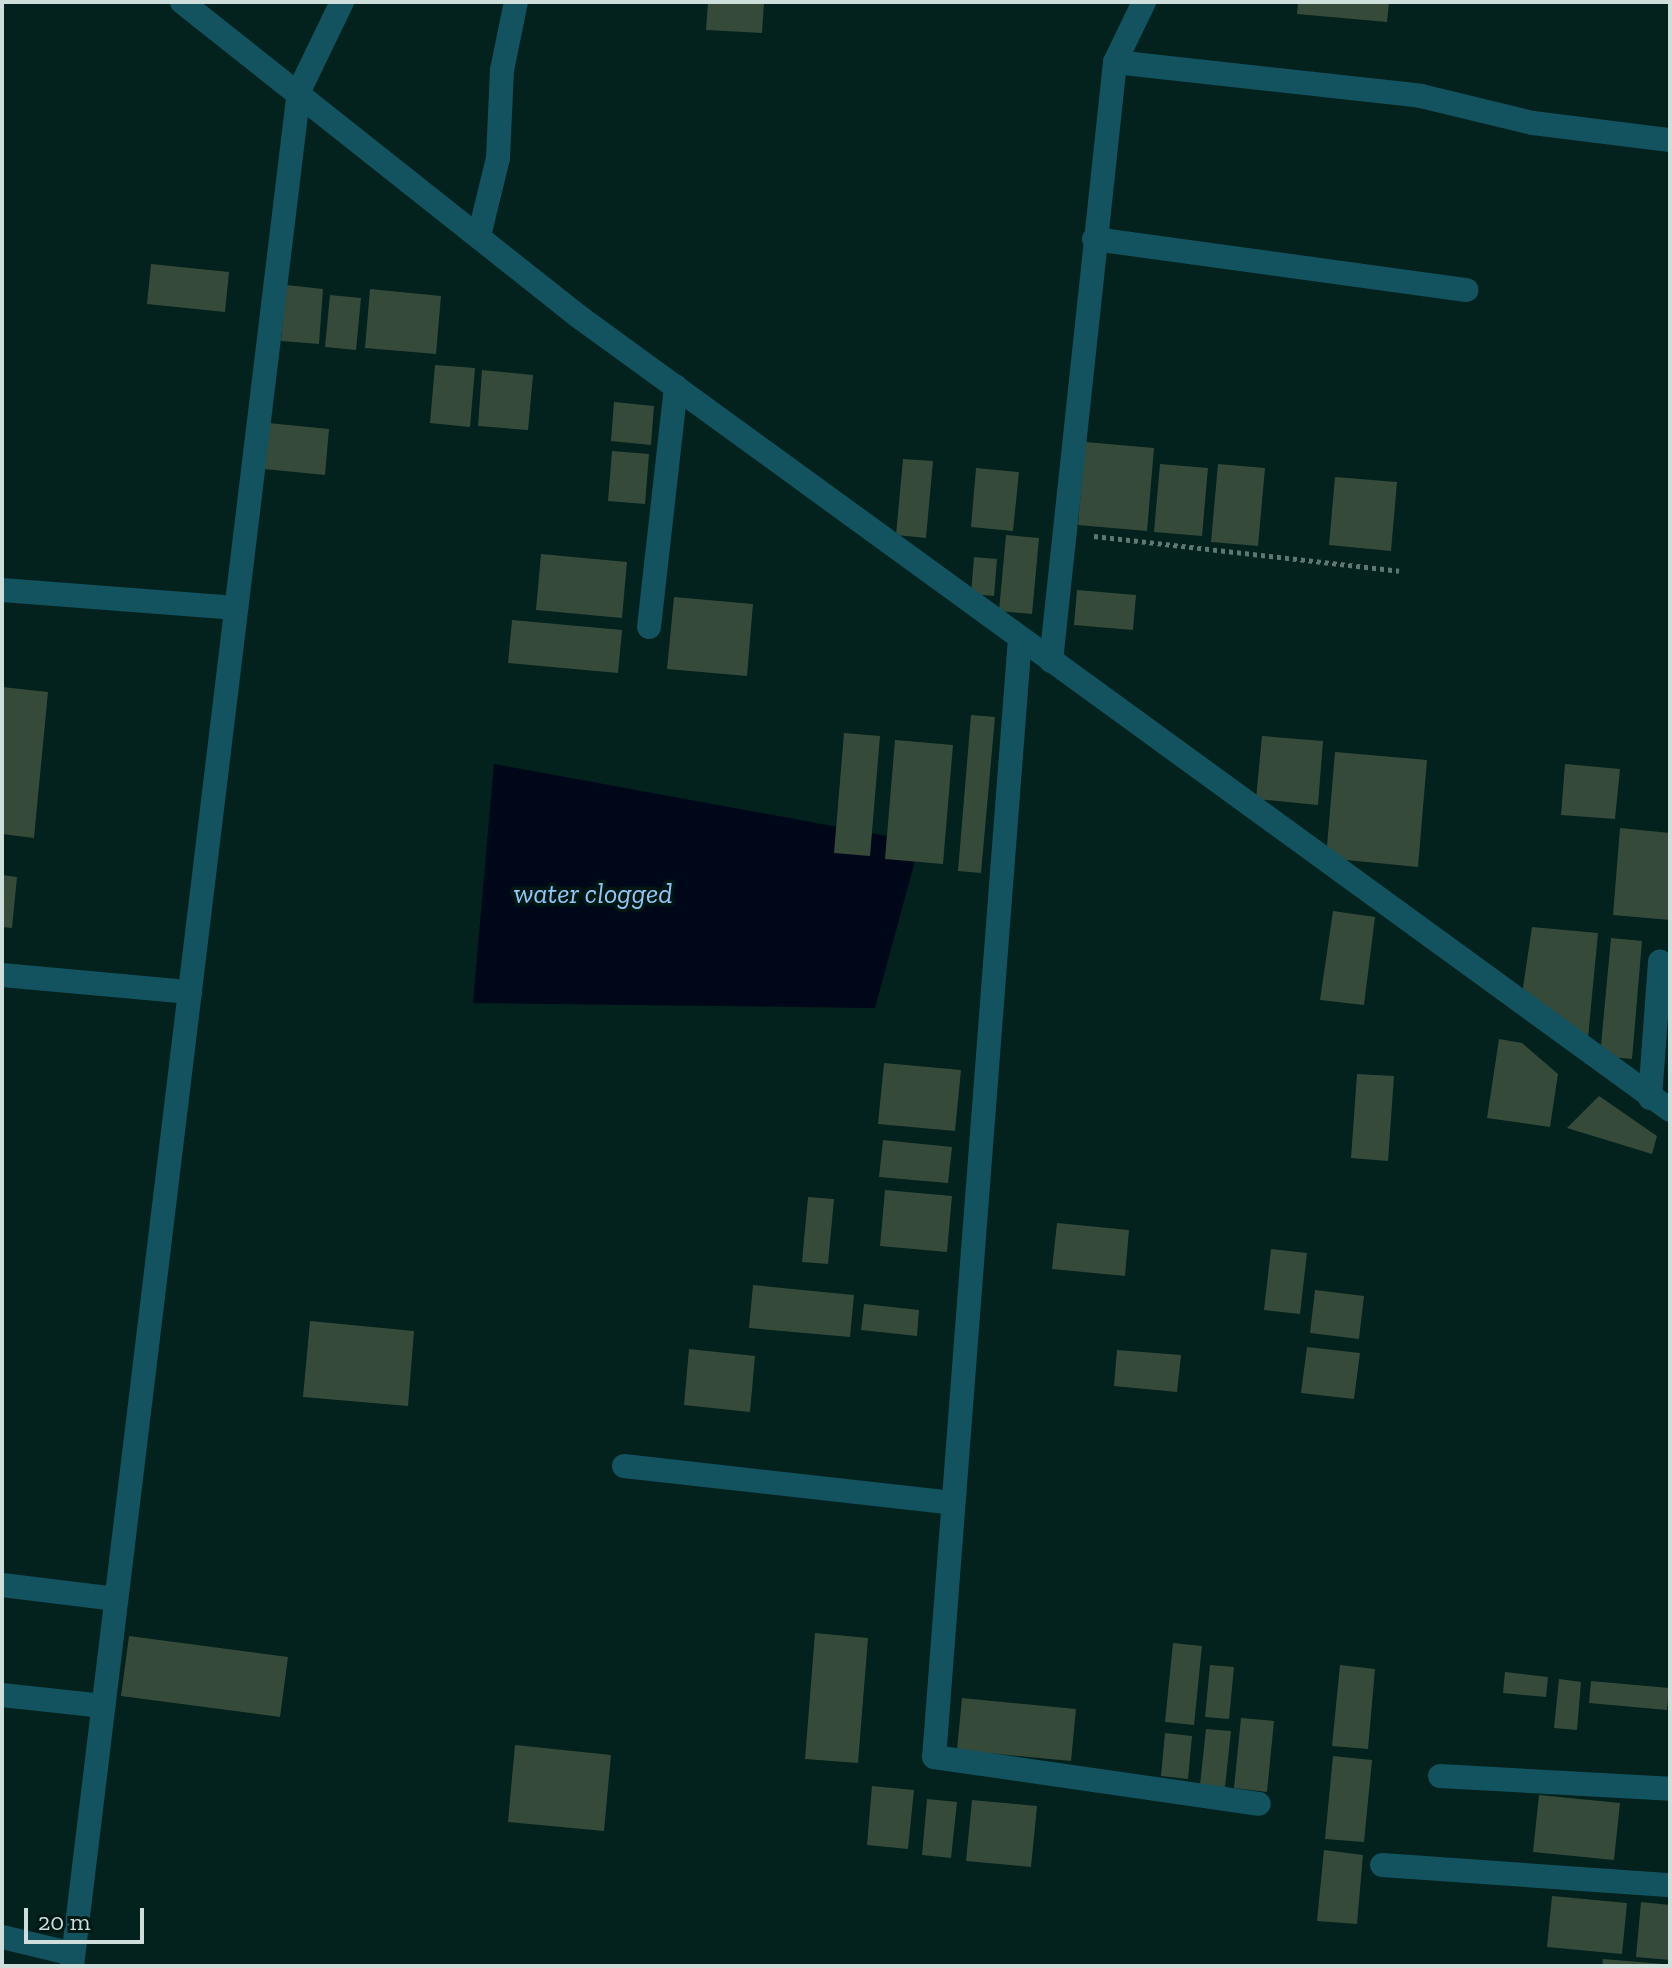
<!DOCTYPE html>
<html>
<head>
<meta charset="utf-8">
<style>
	body { margin:0 }
	#map { position:relative; width:1672px; height:1968px; overflow:hidden; background:#03211d; font-family:"Zilla Slab",serif }
	div>[style] { position:absolute }
	.water>* { inset:0; background:#000719 }
	.building>* { inset:0; background:#364a3a }
	.path>* { height:5px; margin-top:-2.5px; transform-origin:0; background:repeating-linear-gradient(90deg,#5f7773 0 4px,transparent 0 8px) }
	.minor>* { height:24px; margin:-12px; padding:0 12px; transform-origin:12px; border-radius:12px; background:#13525f }
	span { translate:-50% -50%; white-space:nowrap; text-align:center; line-height:1.15; -webkit-text-stroke:7px #001814; paint-order:stroke }
	.water-label { font-size:28px; color:#90c7f8; font-style:italic }
	.frame { position:absolute; inset:0; border:4px solid #cedfdb; pointer-events:none }
	.scale { position:absolute; left:24px; top:1908px; width:120px; height:36px; box-sizing:border-box; border:4px solid #cedfdb; border-top:0; padding-left:10px; font-size:24px; line-height:28px; white-space:nowrap; color:#cedfdb; -webkit-text-stroke:6px #001814; paint-order:stroke }
</style>
</head>
<body>
<div id="map">
	<div class="water">
		<div style="clip-path:polygon(494px 764px,920px 842px,875px 1008px,473px 1003px)"></div>
	</div>
	<div class="building">
		<div style="clip-path:polygon(708px 2px,764px 2px,762px 33px,706px 30px)"></div>
		<div style="clip-path:polygon(1298px 2px,1389px 2px,1387px 22px,1297px 14px)"></div>
		<div style="clip-path:polygon(151px 264px,229px 272px,225px 312px,147px 304px)"></div>
		<div style="clip-path:polygon(286px 285px,323px 289px,319px 344px,281px 341px)"></div>
		<div style="clip-path:polygon(370px 289px,441px 296px,436px 354px,365px 348px)"></div>
		<div style="clip-path:polygon(330px 295px,361px 298px,356px 350px,325px 347px)"></div>
		<div style="clip-path:polygon(435px 365px,475px 368px,470px 427px,430px 423px)"></div>
		<div style="clip-path:polygon(482px 370px,533px 375px,528px 430px,478px 426px)"></div>
		<div style="clip-path:polygon(614px 402px,654px 406px,651px 445px,611px 441px)"></div>
		<div style="clip-path:polygon(268px 423px,329px 429px,325px 475px,264px 469px)"></div>
		<div style="clip-path:polygon(1085px 442px,1154px 448px,1147px 531px,1078px 525px)"></div>
		<div style="clip-path:polygon(612px 451px,649px 454px,645px 504px,608px 501px)"></div>
		<div style="clip-path:polygon(903px 459px,933px 461px,926px 538px,896px 535px)"></div>
		<div style="clip-path:polygon(1160px 464px,1208px 468px,1202px 536px,1154px 532px)"></div>
		<div style="clip-path:polygon(1218px 464px,1265px 468px,1258px 546px,1211px 542px)"></div>
		<div style="clip-path:polygon(976px 468px,1019px 472px,1013px 531px,971px 527px)"></div>
		<div style="clip-path:polygon(1335px 477px,1397px 482px,1391px 551px,1329px 545px)"></div>
		<div style="clip-path:polygon(1006px 535px,1039px 538px,1032px 614px,999px 611px)"></div>
		<div style="clip-path:polygon(541px 554px,627px 562px,622px 618px,536px 610px)"></div>
		<div style="clip-path:polygon(974px 557px,997px 559px,994px 596px,971px 594px)"></div>
		<div style="clip-path:polygon(1077px 590px,1136px 595px,1133px 630px,1074px 625px)"></div>
		<div style="clip-path:polygon(674px 597px,753px 604px,747px 676px,667px 669px)"></div>
		<div style="clip-path:polygon(512px 620px,622px 630px,618px 673px,508px 663px)"></div>
		<div style="clip-path:polygon(2px 687px,48px 692px,34px 838px,2px 834px)"></div>
		<div style="clip-path:polygon(971px 715px,995px 717px,981px 873px,958px 871px)"></div>
		<div style="clip-path:polygon(844px 733px,880px 736px,870px 856px,834px 853px)"></div>
		<div style="clip-path:polygon(1262px 736px,1323px 741px,1318px 805px,1256px 799px)"></div>
		<div style="clip-path:polygon(895px 740px,953px 745px,943px 864px,885px 859px)"></div>
		<div style="clip-path:polygon(1335px 752px,1427px 760px,1418px 867px,1326px 858px)"></div>
		<div style="clip-path:polygon(1565px 764px,1620px 769px,1615px 819px,1561px 815px)"></div>
		<div style="clip-path:polygon(1620px 828px,1670px 833px,1670px 920px,1613px 915px)"></div>
		<div style="clip-path:polygon(2px 875px,17px 877px,12px 928px,2px 927px)"></div>
		<div style="clip-path:polygon(1333px 911px,1375px 917px,1364px 1005px,1320px 1000px)"></div>
		<div style="clip-path:polygon(1532px 927px,1598px 933px,1588px 1038px,1521px 1001px)"></div>
		<div style="clip-path:polygon(1611px 938px,1642px 941px,1632px 1059px,1600px 1056px)"></div>
		<div style="clip-path:polygon(1499px 1039px,1522px 1043px,1558px 1074px,1550px 1127px,1487px 1118px)"></div>
		<div style="clip-path:polygon(884px 1063px,961px 1070px,955px 1131px,878px 1124px)"></div>
		<div style="clip-path:polygon(1357px 1074px,1394px 1076px,1388px 1161px,1351px 1158px)"></div>
		<div style="clip-path:polygon(1599px 1096px,1657px 1136px,1652px 1154px,1567px 1128px)"></div>
		<div style="clip-path:polygon(883px 1140px,952px 1147px,948px 1183px,879px 1177px)"></div>
		<div style="clip-path:polygon(885px 1190px,952px 1196px,947px 1252px,880px 1246px)"></div>
		<div style="clip-path:polygon(808px 1197px,834px 1199px,828px 1264px,802px 1262px)"></div>
		<div style="clip-path:polygon(1057px 1223px,1129px 1230px,1125px 1276px,1052px 1269px)"></div>
		<div style="clip-path:polygon(1271px 1249px,1307px 1253px,1300px 1314px,1264px 1310px)"></div>
		<div style="clip-path:polygon(753px 1285px,854px 1295px,850px 1337px,749px 1328px)"></div>
		<div style="clip-path:polygon(1315px 1290px,1364px 1296px,1359px 1339px,1310px 1333px)"></div>
		<div style="clip-path:polygon(864px 1304px,919px 1310px,917px 1336px,861px 1330px)"></div>
		<div style="clip-path:polygon(310px 1321px,414px 1331px,408px 1406px,303px 1397px)"></div>
		<div style="clip-path:polygon(1307px 1347px,1360px 1353px,1354px 1399px,1301px 1393px)"></div>
		<div style="clip-path:polygon(689px 1349px,755px 1356px,750px 1412px,684px 1405px)"></div>
		<div style="clip-path:polygon(1117px 1350px,1181px 1355px,1177px 1392px,1114px 1386px)"></div>
		<div style="clip-path:polygon(815px 1633px,868px 1638px,858px 1763px,805px 1759px)"></div>
		<div style="clip-path:polygon(129px 1636px,288px 1657px,280px 1717px,121px 1696px)"></div>
		<div style="clip-path:polygon(1173px 1643px,1202px 1646px,1194px 1725px,1165px 1722px)"></div>
		<div style="clip-path:polygon(1210px 1665px,1234px 1667px,1229px 1719px,1205px 1717px)"></div>
		<div style="clip-path:polygon(1340px 1665px,1375px 1669px,1368px 1749px,1332px 1746px)"></div>
		<div style="clip-path:polygon(1505px 1672px,1548px 1677px,1546px 1697px,1503px 1693px)"></div>
		<div style="clip-path:polygon(1559px 1679px,1581px 1682px,1577px 1730px,1554px 1728px)"></div>
		<div style="clip-path:polygon(1591px 1681px,1669px 1688px,1667px 1710px,1589px 1703px)"></div>
		<div style="clip-path:polygon(962px 1698px,1076px 1709px,1071px 1761px,957px 1750px)"></div>
		<div style="clip-path:polygon(1241px 1718px,1274px 1721px,1267px 1792px,1234px 1788px)"></div>
		<div style="clip-path:polygon(1206px 1729px,1231px 1731px,1225px 1787px,1200px 1785px)"></div>
		<div style="clip-path:polygon(1165px 1733px,1192px 1736px,1188px 1779px,1161px 1776px)"></div>
		<div style="clip-path:polygon(515px 1745px,611px 1755px,604px 1831px,508px 1822px)"></div>
		<div style="clip-path:polygon(1333px 1756px,1372px 1760px,1364px 1842px,1325px 1839px)"></div>
		<div style="clip-path:polygon(872px 1786px,914px 1790px,908px 1849px,867px 1845px)"></div>
		<div style="clip-path:polygon(1539px 1795px,1620px 1803px,1614px 1860px,1533px 1852px)"></div>
		<div style="clip-path:polygon(927px 1799px,957px 1802px,951px 1858px,922px 1855px)"></div>
		<div style="clip-path:polygon(972px 1800px,1037px 1806px,1031px 1867px,966px 1861px)"></div>
		<div style="clip-path:polygon(1324px 1850px,1363px 1855px,1357px 1924px,1317px 1921px)"></div>
		<div style="clip-path:polygon(1552px 1896px,1627px 1903px,1622px 1954px,1547px 1947px)"></div>
		<div style="clip-path:polygon(1641px 1902px,1670px 1905px,1670px 1960px,1636px 1957px)"></div>
		<div style="clip-path:polygon(1603px 1959px,1663px 1964px,1663px 1966px,1602px 1966px)"></div>
	</div>
	<div class="path">
		<div style="left:1094px;top:536px;width:307px;rotate:6.5deg"></div>
	</div>
	<div class="minor">
		<div style="left:182px;top:2px;width:505px;rotate:38.41deg"></div>
		<div style="left:578px;top:316px;width:1350px;rotate:36.02deg"></div>
		<div style="left:1115px;top:62px;width:308px;rotate:6.3deg"></div>
		<div style="left:1421px;top:96px;width:115px;rotate:13.6deg"></div>
		<div style="left:1533px;top:123px;width:138px;rotate:7.1deg"></div>
		<div style="left:479px;top:236px;width:80px;rotate:-76.3deg"></div>
		<div style="left:498px;top:158px;width:88px;rotate:-87.4deg"></div>
		<div style="left:502px;top:70px;width:69px;rotate:-78.4deg"></div>
		<div style="left:1094px;top:239px;width:376px;rotate:7.8deg"></div>
		<div style="left:2px;top:590px;width:235px;rotate:4.4deg"></div>
		<div style="left:649px;top:627px;width:242px;rotate:-83.6deg"></div>
		<div style="left:1020px;top:638px;width:1122px;rotate:94.39deg"></div>
		<div style="left:934px;top:1757px;width:328px;rotate:8.2deg"></div>
		<div style="left:1051px;top:661px;width:602px;rotate:-83.9deg"></div>
		<div style="left:1115px;top:62px;width:67px;rotate:-64.2deg"></div>
		<div style="left:2px;top:975px;width:189px;rotate:5.2deg"></div>
		<div style="left:1650px;top:1098px;width:137px;rotate:-85.8deg"></div>
		<div style="left:624px;top:1466px;width:331px;rotate:6.4deg"></div>
		<div style="left:2px;top:1585px;width:115px;rotate:7deg"></div>
		<div style="left:2px;top:1695px;width:102px;rotate:6.2deg"></div>
		<div style="left:1440px;top:1776px;width:230px;rotate:3.2deg"></div>
		<div style="left:1382px;top:1865px;width:289px;rotate:4deg"></div>
		<div style="left:2px;top:1937px;width:73px;rotate:13.5deg"></div>
		<div style="left:72px;top:1966px;width:1889px;rotate:-83.1deg"></div>
		<div style="left:299px;top:91px;width:99px;rotate:-64.2deg"></div>
	</div>
	<div class="water-label">
		<span style="left:593px;top:894px">water clogged</span>
	</div>
	<div class="frame"></div>
	<div class="scale">20 m</div>
</div>
</body>
</html>
